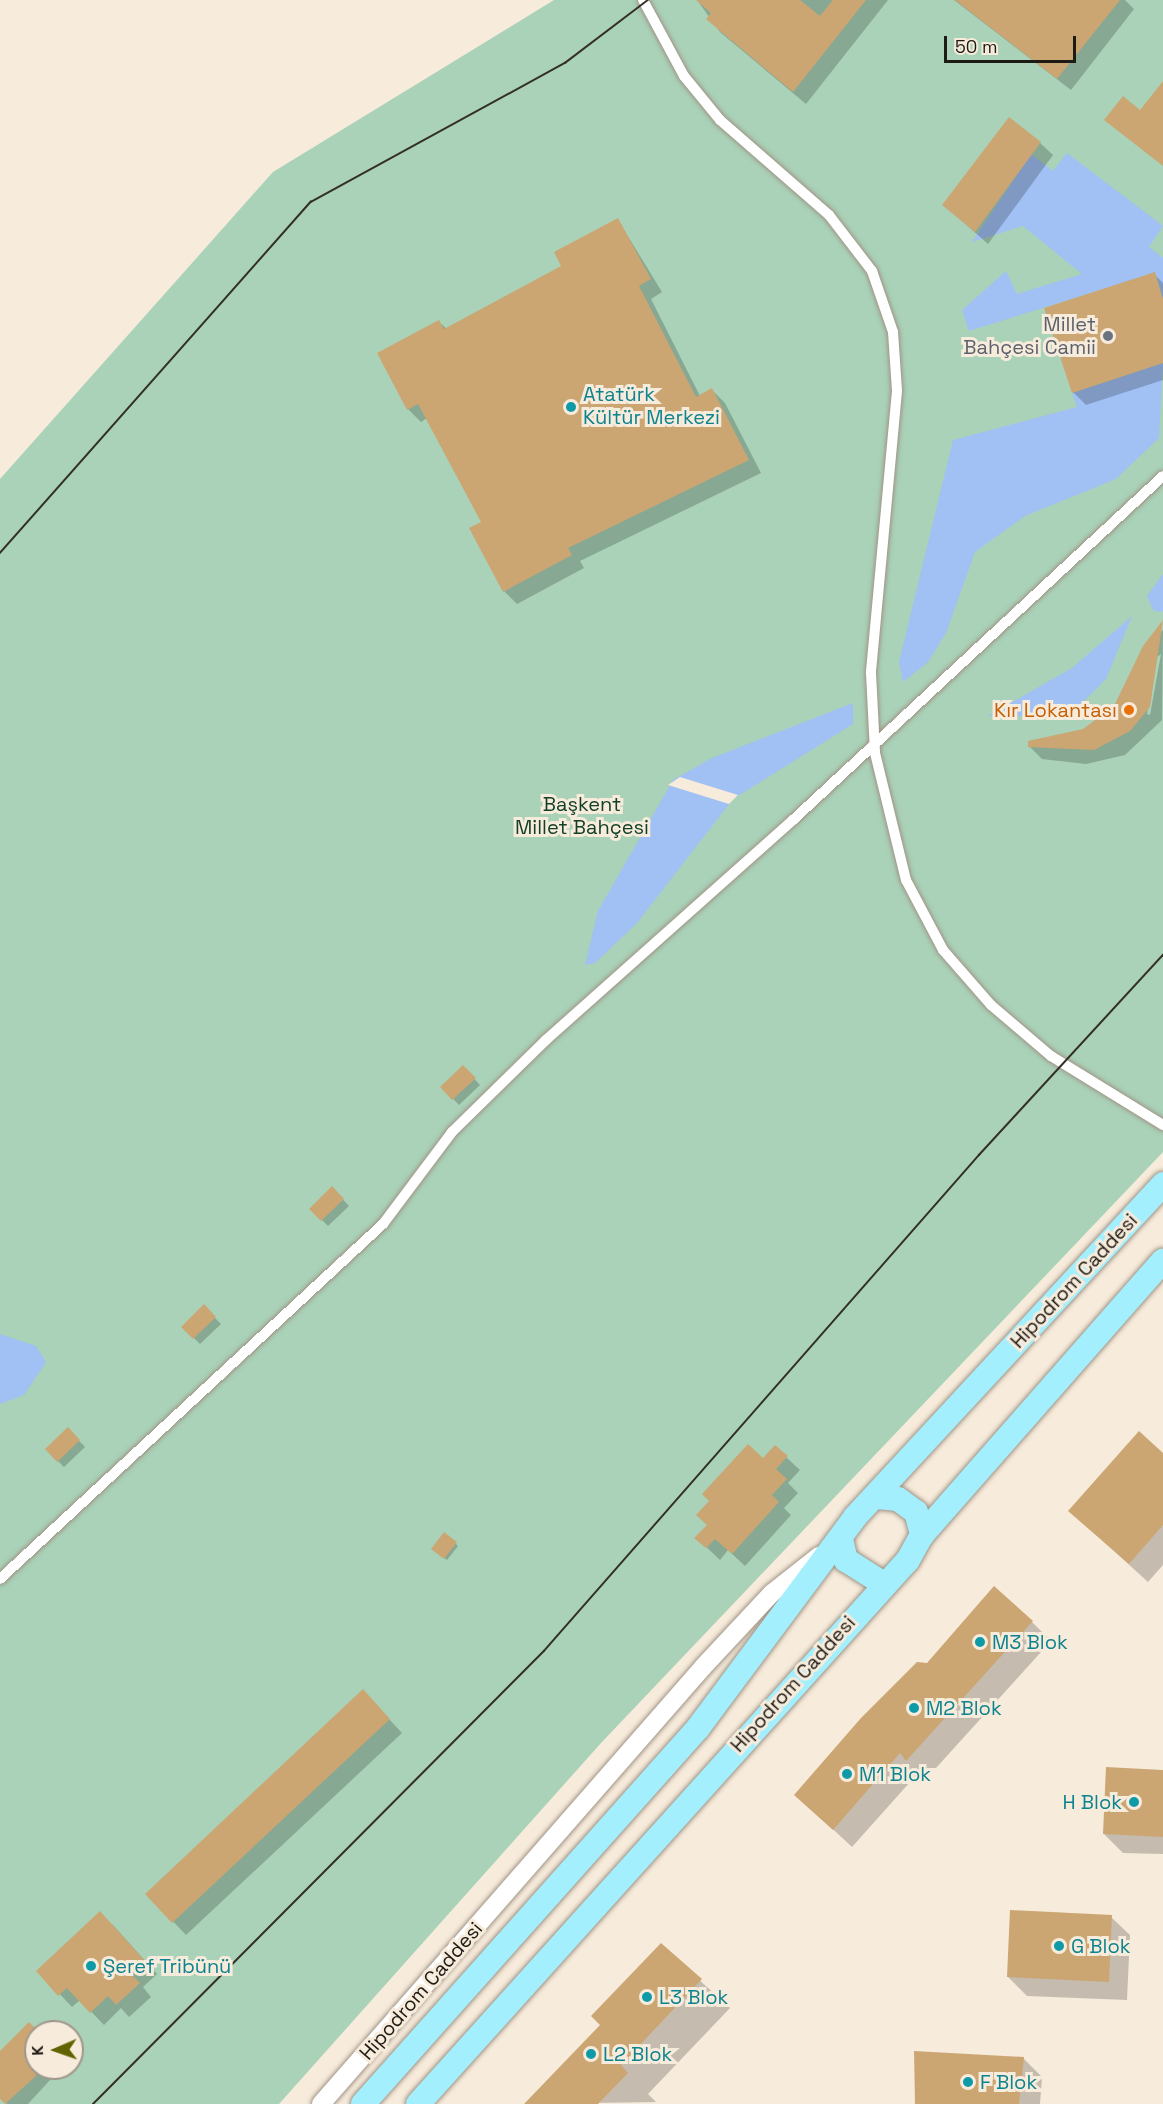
<!DOCTYPE html>
<html>
<head>
<meta charset="utf-8">
<style>
	body { margin:0 }
	#map { position:relative; width:1163px; height:2104px; overflow:hidden; background:#f7ebdb; font-family:"Space Grotesk",sans-serif }
	div>[style] { position:absolute }
	.green>* { inset:0; background:#a9d2b8 }
	.water>* { inset:0; background:#a1c0f3 }
	.pier>* { inset:0; background:#f7ebdb }
	.shadow>* { inset:0; background:#0003 }
	.building>* { inset:0; background:#cba673 }
	.roads { filter:drop-shadow(0 0 2px #a09486) drop-shadow(0 0 2px #a09486) }
	.pedestrian>* { height:10px; margin:-5px; padding:0 5px; transform-origin:5px; border-radius:5px; background:#fff }
	.tertiary>* { height:18px; margin:-9px; padding:0 9px; transform-origin:9px; border-radius:9px; background:#fff }
	.primary>* { height:24px; margin:-12px; padding:0 12px; transform-origin:12px; border-radius:12px; background:#a4effd }
	.tram>* { height:1.5px; margin:-0.75px; padding:0 0.75px; transform-origin:0.75px; border-radius:0.75px; background:#342f28 }
	.dots>* { width:16px; height:16px; translate:-50% -50%; box-sizing:border-box; border:3px solid #f7ebdb; border-radius:50% }
	span { translate:-50% -50%; white-space:nowrap; text-align:center; line-height:1.15; -webkit-text-stroke:6px #f7ebdb; paint-order:stroke }
	.worship-label { font-size:20px; color:#5b616d }
	.right { translate:-100% -50%; text-align:right }
	.culture-label { font-size:20px; color:#0d838f }
	.left { translate:0 -50%; text-align:left }
	.food-label { font-size:20px; color:#c56008 }
	.park-label { font-size:20px; color:#114027 }
	.street-label { font-size:20px; color:#1e1a14 }
	.north { position:absolute; left:24px; top:2020px; width:60px; height:60px; box-sizing:border-box; background:#f7ebdb; border:2px solid #a0978b; border-radius:50%; rotate:268deg; font-size:16px; font-weight:700; line-height:24px; text-align:center; color:#1e1a14 }
	.north::after { content:''; display:block; margin:auto; width:21px; height:27px; background:#606400; clip-path:polygon(50% 0,100% 100%,50% 72%,0 100%) }
	.scale { position:absolute; left:944px; top:36px; width:132px; height:27px; box-sizing:border-box; border:3px solid #1e1a14; border-top:0; padding-left:8px; font-size:18px; line-height:21px; white-space:nowrap; color:#1e1a14; -webkit-text-stroke:4px #f7ebdb; paint-order:stroke }
</style>
</head>
<body>
<div id="map">
	<div class="green">
		<div style="clip-path:polygon(evenodd,554px 0,1163px 0,1163px 1152px,601px 1743px,279px 2104px,0 2104px,0 479px,273px 172px,554px 0,36px 2032px,72px 2032px,72px 2068px,36px 2068px,36px 2032px)"></div>
	</div>
	<div class="water">
		<div style="clip-path:polygon(1067px 153px,1163px 226px,1149px 247px,1163px 258px,1163px 299px,1155px 273px,969px 331px,962px 310px,1006px 271px,1017px 294px,1082px 274px,1023px 226px,972px 242px,1031px 154px,1053px 171px)"></div>
		<div style="clip-path:polygon(1163px 363px,1159px 438px,1116px 479px,1025px 516px,975px 552px,946px 633px,928px 662px,903px 682px,899px 662px,953px 440px,1077px 407px,1072px 393px)"></div>
		<div style="clip-path:polygon(1163px 574px,1163px 611px,1160px 612px,1153px 610px,1147px 596px)"></div>
		<div style="clip-path:polygon(1132px 616px,1106px 679px,1081px 704px,1054px 716px,988px 716px,1072px 668px)"></div>
		<div style="clip-path:polygon(853px 703px,853px 724px,733px 799px,637px 923px,595px 963px,585px 965px,598px 911px,673px 780px,712px 758px)"></div>
		<div style="clip-path:polygon(0 1334px,36px 1346px,46px 1362px,24px 1395px,0 1404px)"></div>
	</div>
	<div class="pier">
		<div style="clip-path:polygon(680px 777px,738px 795px,729px 804px,668px 785px)"></div>
	</div>
	<div class="shadow">
		<div style="clip-path:polygon(697px 0,888px 0,806px 104px,720px 32px)"></div>
		<div style="clip-path:polygon(954px 0,1125px 0,1134px 9px,1071px 90px)"></div>
		<div style="clip-path:polygon(1040px 143px,1053px 155px,988px 244px,944px 205px)"></div>
		<div style="clip-path:polygon(618px 220px,662px 292px,651px 299px,700px 396px,712px 390px,725px 403px,761px 473px,580px 561px,584px 568px,517px 604px,504px 591px,483px 522px,427px 418px,421px 422px,408px 409px,439px 322px,447px 329px,563px 266px)"></div>
		<div style="clip-path:polygon(1154px 274px,1163px 283px,1163px 380px,1086px 405px,1073px 392px)"></div>
		<div style="clip-path:polygon(evenodd,1163px 630px,1162px 720px,1125px 755px,1086px 764px,1042px 759px,1029px 746px,1084px 731px,1116px 707px,1144px 647px,1163px 630px,1161px 654px,1150px 715px,1147px 714px,1157px 657px,1161px 654px)"></div>
		<div style="clip-path:polygon(463px 1067px,480px 1085px,459px 1105px,442px 1087px)"></div>
		<div style="clip-path:polygon(332px 1188px,349px 1206px,328px 1226px,311px 1209px)"></div>
		<div style="clip-path:polygon(204px 1307px,221px 1324px,200px 1344px,183px 1327px)"></div>
		<div style="clip-path:polygon(68px 1429px,85px 1447px,64px 1467px,47px 1450px)"></div>
		<div style="clip-path:polygon(775px 1447px,800px 1470px,788px 1483px,798px 1493px,784px 1508px,791px 1515px,745px 1566px,728px 1550px,720px 1560px,697px 1538px)"></div>
		<div style="clip-path:polygon(1163px 1455px,1163px 1565px,1148px 1582px,1070px 1511px)"></div>
		<div style="clip-path:polygon(445px 1534px,458px 1546px,447px 1560px,435px 1551px)"></div>
		<div style="clip-path:polygon(1032px 1622px,1051px 1641px,926px 1779px,919px 1772px,852px 1847px,796px 1795px,928px 1664px)"></div>
		<div style="clip-path:polygon(375px 1704px,402px 1733px,186px 1935px,147px 1894px)"></div>
		<div style="clip-path:polygon(1163px 1771px,1163px 1854px,1123px 1853px,1104px 1834px)"></div>
		<div style="clip-path:polygon(1111px 1917px,1130px 1935px,1127px 2000px,1027px 1996px,1008px 1977px)"></div>
		<div style="clip-path:polygon(113px 1925px,157px 1974px,143px 1987px,151px 1997px,129px 2017px,121px 2008px,104px 2025px,80px 2000px,72px 2007px,38px 1971px)"></div>
		<div style="clip-path:polygon(661px 1945px,730px 2008px,648px 2094px,656px 2102px,526px 2104px,602px 2025px)"></div>
		<div style="clip-path:polygon(29px 2024px,37px 2032px,36px 2068px,61px 2068px,28px 2104px,7px 2104px,0 2097px,0 2053px)"></div>
		<div style="clip-path:polygon(1023px 2058px,1042px 2077px,1040px 2104px,917px 2104px)"></div>
	</div>
	<div class="building">
		<div style="clip-path:polygon(696px 0,800px 0,820px 16px,833px 0,866px 0,793px 92px,706px 19px,711px 13px)"></div>
		<div style="clip-path:polygon(955px 0,1120px 0,1057px 79px)"></div>
		<div style="clip-path:polygon(1163px 81px,1163px 166px,1104px 120px,1123px 96px,1140px 110px)"></div>
		<div style="clip-path:polygon(1009px 117px,1041px 142px,975px 232px,942px 205px)"></div>
		<div style="clip-path:polygon(618px 218px,651px 279px,639px 286px,696px 397px,712px 388px,749px 460px,568px 548px,572px 555px,503px 592px,469px 528px,481px 522px,418px 404px,407px 410px,377px 353px,439px 320px,444px 329px,561px 266px,554px 252px)"></div>
		<div style="clip-path:polygon(1155px 272px,1163px 299px,1163px 363px,1072px 393px,1044px 308px)"></div>
		<div style="clip-path:polygon(1163px 620px,1150px 707px,1130px 731px,1094px 750px,1028px 747px,1028px 741px,1083px 729px,1114px 706px,1143px 646px)"></div>
		<div style="clip-path:polygon(463px 1065px,476px 1078px,452px 1100px,440px 1087px)"></div>
		<div style="clip-path:polygon(332px 1186px,344px 1199px,321px 1221px,309px 1209px)"></div>
		<div style="clip-path:polygon(204px 1304px,216px 1317px,193px 1339px,181px 1327px)"></div>
		<div style="clip-path:polygon(68px 1427px,80px 1440px,57px 1462px,45px 1449px)"></div>
		<div style="clip-path:polygon(1139px 1431px,1163px 1453px,1163px 1525px,1129px 1564px,1068px 1511px)"></div>
		<div style="clip-path:polygon(748px 1444px,763px 1458px,775px 1445px,788px 1456px,776px 1469px,787px 1479px,772px 1495px,779px 1502px,732px 1554px,715px 1539px,706px 1548px,694px 1538px,707px 1525px,696px 1515px,709px 1501px,702px 1494px)"></div>
		<div style="clip-path:polygon(444px 1532px,457px 1542px,444px 1559px,431px 1549px)"></div>
		<div style="clip-path:polygon(994px 1586px,1033px 1621px,906px 1761px,900px 1753px,833px 1830px,794px 1795px,861px 1718px,917px 1662px,927px 1663px)"></div>
		<div style="clip-path:polygon(363px 1689px,390px 1719px,172px 1923px,145px 1894px)"></div>
		<div style="clip-path:polygon(1106px 1767px,1163px 1770px,1163px 1837px,1103px 1834px)"></div>
		<div style="clip-path:polygon(1010px 1910px,1112px 1915px,1109px 1982px,1007px 1977px)"></div>
		<div style="clip-path:polygon(100px 1911px,145px 1961px,131px 1974px,140px 1983px,116px 2005px,108px 1996px,90px 2013px,67px 1988px,58px 1996px,36px 1971px)"></div>
		<div style="clip-path:polygon(661px 1943px,702px 1979px,621px 2065px,628px 2073px,598px 2104px,524px 2104px,600px 2025px,591px 2016px)"></div>
		<div style="clip-path:polygon(29px 2022px,36px 2029px,36px 2076px,5px 2104px,0 2099px,0 2051px)"></div>
		<div style="clip-path:polygon(914px 2051px,1024px 2057px,1019px 2104px,915px 2104px)"></div>
	</div>
	<div class="roads">
		<div class="pedestrian">
			<div style="left:643px;top:0;width:86px;rotate:61.7deg"></div>
			<div style="left:684px;top:76px;width:57px;rotate:50.7deg"></div>
			<div style="left:720px;top:120px;width:145px;rotate:41.1deg"></div>
			<div style="left:829px;top:215px;width:71px;rotate:52.5deg"></div>
			<div style="left:872px;top:271px;width:65px;rotate:71deg"></div>
			<div style="left:893px;top:332px;width:59px;rotate:86.1deg"></div>
			<div style="left:897px;top:391px;width:283px;rotate:95.3deg"></div>
			<div style="left:871px;top:673px;width:80px;rotate:87.1deg"></div>
			<div style="left:875px;top:753px;width:131px;rotate:76.3deg"></div>
			<div style="left:906px;top:880px;width:79px;rotate:62.1deg"></div>
			<div style="left:943px;top:950px;width:73px;rotate:48.9deg"></div>
			<div style="left:991px;top:1005px;width:79px;rotate:40.4deg"></div>
			<div style="left:1051px;top:1056px;width:132px;rotate:31.6deg"></div>
			<div style="left:0;top:1579px;width:522px;rotate:-42.83deg"></div>
			<div style="left:383px;top:1224px;width:115px;rotate:-53.1deg"></div>
			<div style="left:452px;top:1132px;width:132px;rotate:-44.4deg"></div>
			<div style="left:546px;top:1040px;width:331px;rotate:-41.7deg"></div>
			<div style="left:793px;top:820px;width:505px;rotate:-42.91deg"></div>
		</div>
		<div class="tertiary">
			<div style="left:321px;top:2104px;width:580px;rotate:-48.84deg"></div>
			<div style="left:703px;top:1667px;width:101px;rotate:-47deg"></div>
			<div style="left:772px;top:1593px;width:60px;rotate:-38.2deg"></div>
		</div>
		<div class="primary">
			<div style="left:878px;top:1497px;width:20px;rotate:6deg"></div>
			<div style="left:898px;top:1499px;width:22px;rotate:36deg"></div>
			<div style="left:916px;top:1512px;width:24px;rotate:75deg"></div>
			<div style="left:841px;top:1539px;width:22px;rotate:77deg"></div>
			<div style="left:846px;top:1560px;width:45px;rotate:32.3deg"></div>
			<div style="left:363px;top:2104px;width:504px;rotate:-48.3deg"></div>
			<div style="left:698px;top:1728px;width:263px;rotate:-53.3deg"></div>
			<div style="left:855px;top:1517px;width:454px;rotate:-47.2deg"></div>
			<div style="left:418px;top:2104px;width:732px;rotate:-47.99deg"></div>
			<div style="left:908px;top:1560px;width:29px;rotate:-61deg"></div>
			<div style="left:922px;top:1535px;width:365px;rotate:-48.7deg"></div>
		</div>
	</div>
	<div class="tram">
		<div style="left:0;top:553px;width:469px;rotate:-48.5deg"></div>
		<div style="left:311px;top:202px;width:290px;rotate:-28.7deg"></div>
		<div style="left:565px;top:63px;width:104px;rotate:-37.2deg"></div>
		<div style="left:93px;top:2104px;width:639px;rotate:-45.13deg"></div>
		<div style="left:544px;top:1651px;width:660px;rotate:-48.75deg"></div>
		<div style="left:979px;top:1155px;width:272px;rotate:-47.4deg"></div>
	</div>
	<div class="dots">
		<div style="left:1108px;top:336px;background:#6b7280"></div>
		<div style="left:571px;top:407px;background:#0f9aa8"></div>
		<div style="left:1129px;top:710px;background:#e8710a"></div>
		<div style="left:980px;top:1642px;background:#0f9aa8"></div>
		<div style="left:914px;top:1708px;background:#0f9aa8"></div>
		<div style="left:847px;top:1774px;background:#0f9aa8"></div>
		<div style="left:1134px;top:1802px;background:#0f9aa8"></div>
		<div style="left:1059px;top:1946px;background:#0f9aa8"></div>
		<div style="left:91px;top:1966px;background:#0f9aa8"></div>
		<div style="left:647px;top:1997px;background:#0f9aa8"></div>
		<div style="left:591px;top:2054px;background:#0f9aa8"></div>
		<div style="left:968px;top:2082px;background:#0f9aa8"></div>
	</div>
	<div class="worship-label">
		<span class="right" style="left:1096px;top:336px">Millet<br>Bahçesi Camii</span>
	</div>
	<div class="culture-label">
		<span class="left" style="left:583px;top:406px">Atatürk<br>Kültür Merkezi</span>
		<span class="left" style="left:992px;top:1642px">M3 Blok</span>
		<span class="left" style="left:926px;top:1708px">M2 Blok</span>
		<span class="left" style="left:859px;top:1774px">M1 Blok</span>
		<span class="right" style="left:1122px;top:1802px">H Blok</span>
		<span class="left" style="left:1071px;top:1946px">G Blok</span>
		<span class="left" style="left:103px;top:1966px">Şeref Tribünü</span>
		<span class="left" style="left:659px;top:1997px">L3 Blok</span>
		<span class="left" style="left:603px;top:2054px">L2 Blok</span>
		<span class="left" style="left:980px;top:2082px">F Blok</span>
	</div>
	<div class="food-label">
		<span class="right" style="left:1117px;top:710px">Kır Lokantası</span>
	</div>
	<div class="park-label">
		<span style="left:582px;top:816px">Başkent<br>Millet Bahçesi</span>
	</div>
	<div class="street-label">
		<span style="left:1074px;top:1281px;rotate:-47deg">Hipodrom Caddesi</span>
		<span style="left:793px;top:1684px;rotate:-48deg">Hipodrom Caddesi</span>
		<span style="left:421px;top:1991px;rotate:-49deg">Hipodrom Caddesi</span>
	</div>
	<div class="north">K</div>
	<div class="scale">50 m</div>
</div>
</body>
</html>
